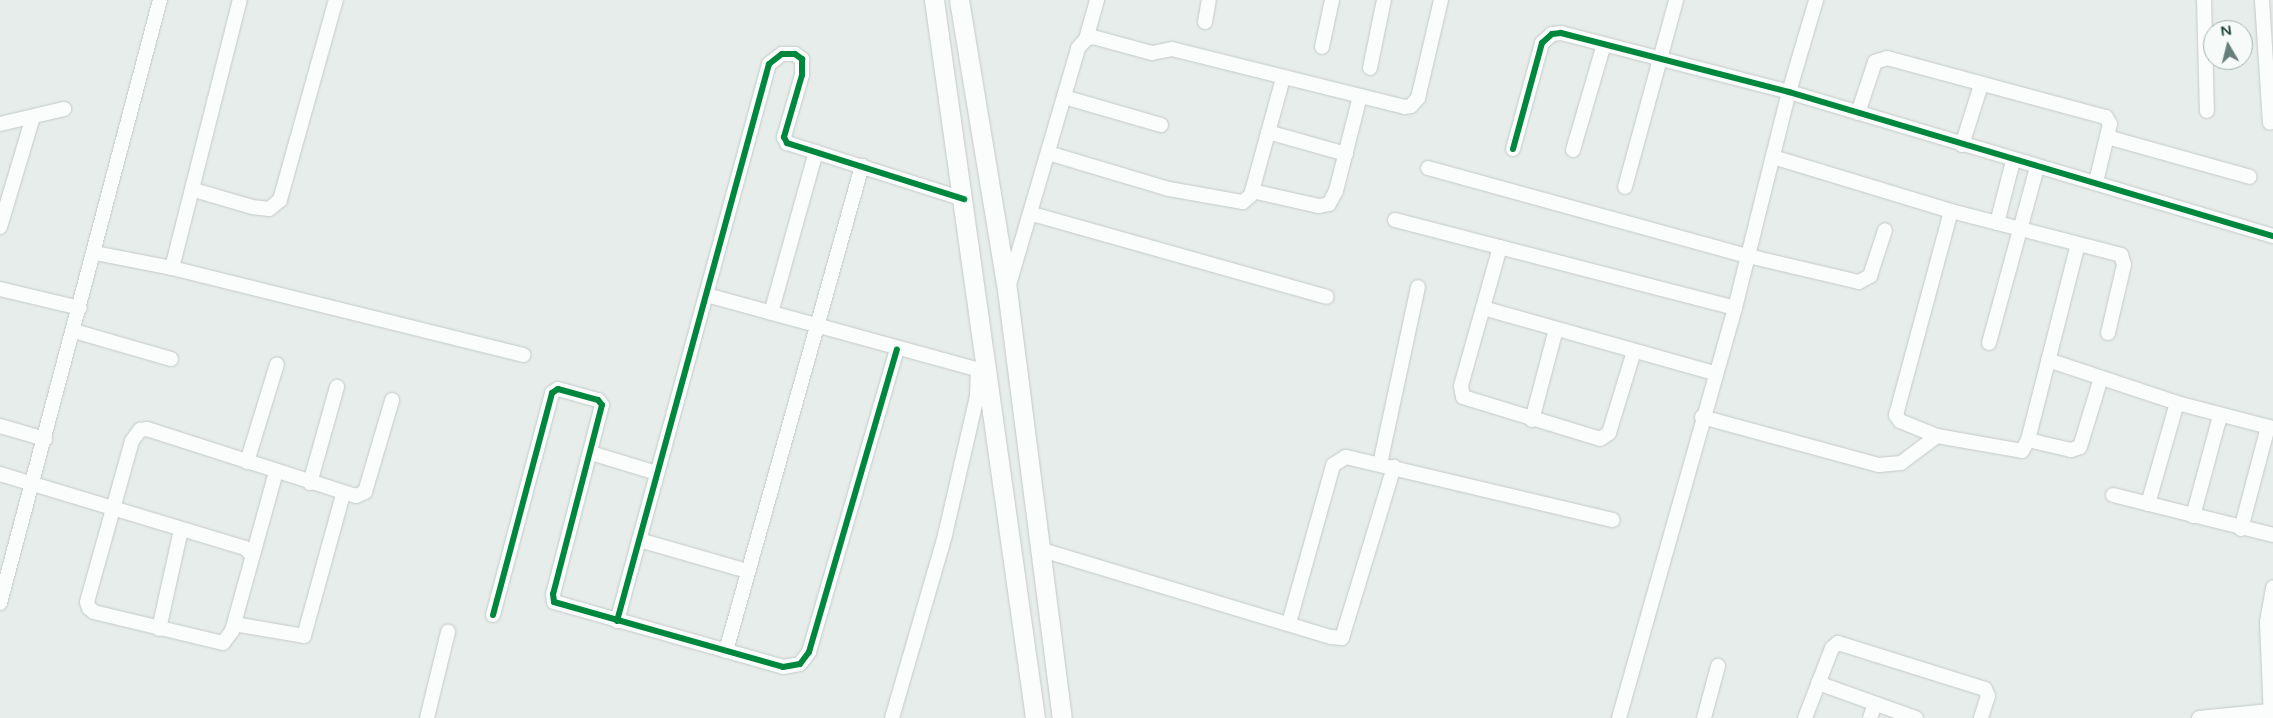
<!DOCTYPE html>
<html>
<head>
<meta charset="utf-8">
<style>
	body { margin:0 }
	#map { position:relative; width:2273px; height:718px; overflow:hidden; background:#e7edea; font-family:"Varela Round",sans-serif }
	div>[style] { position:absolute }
	.roads { filter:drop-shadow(0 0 1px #c4cac7) drop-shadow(0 0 1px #c4cac7) }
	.street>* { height:14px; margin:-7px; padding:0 7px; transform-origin:7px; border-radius:7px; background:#fbfcfc }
	.secondary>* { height:19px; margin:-9.5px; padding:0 9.5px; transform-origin:9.5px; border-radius:9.5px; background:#fbfcfc }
	.cycleway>* { height:6px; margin:-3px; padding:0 3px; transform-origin:3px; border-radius:3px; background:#00873e }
	span { translate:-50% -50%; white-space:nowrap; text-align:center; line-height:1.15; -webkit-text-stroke:5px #f6fbf9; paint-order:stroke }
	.north { position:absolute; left:2203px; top:20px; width:50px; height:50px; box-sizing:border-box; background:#f6fbf9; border:1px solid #a1b2ae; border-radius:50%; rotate:352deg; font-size:14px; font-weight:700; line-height:20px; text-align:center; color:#21443d }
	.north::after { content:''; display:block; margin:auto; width:18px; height:22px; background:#667f7a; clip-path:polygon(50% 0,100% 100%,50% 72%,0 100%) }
</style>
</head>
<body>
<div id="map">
	<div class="roads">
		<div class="street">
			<div style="left:2204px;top:0;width:111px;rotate:88.5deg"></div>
			<div style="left:2262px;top:0;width:123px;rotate:86.3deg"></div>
			<div style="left:1205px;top:22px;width:22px;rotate:-80deg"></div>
			<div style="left:1086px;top:39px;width:41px;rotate:-74.2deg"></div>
			<div style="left:1322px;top:47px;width:48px;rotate:-78deg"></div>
			<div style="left:1370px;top:68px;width:69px;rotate:-78.4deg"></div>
			<div style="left:1064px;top:97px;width:101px;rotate:16.1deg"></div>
			<div style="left:1858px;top:113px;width:54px;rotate:-71.6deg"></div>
			<div style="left:1875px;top:62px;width:13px;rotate:-18deg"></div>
			<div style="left:1887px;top:58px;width:227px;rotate:15.1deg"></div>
			<div style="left:2106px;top:117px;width:8px;rotate:60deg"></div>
			<div style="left:2110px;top:124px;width:60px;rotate:103.6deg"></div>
			<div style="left:0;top:124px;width:66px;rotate:-13.2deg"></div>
			<div style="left:1268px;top:132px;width:81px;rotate:15.8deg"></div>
			<div style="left:2107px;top:137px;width:148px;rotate:15.6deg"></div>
			<div style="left:1962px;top:145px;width:63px;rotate:-72.4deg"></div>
			<div style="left:1513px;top:149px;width:110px;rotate:-74.7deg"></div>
			<div style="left:1542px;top:43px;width:13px;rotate:-42deg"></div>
			<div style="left:1552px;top:34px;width:9px;rotate:-6deg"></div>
			<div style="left:1561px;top:33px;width:236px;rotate:14.5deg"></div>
			<div style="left:1789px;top:92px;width:505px;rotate:16.57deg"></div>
			<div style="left:1573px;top:150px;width:110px;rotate:-73.7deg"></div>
			<div style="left:1048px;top:153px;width:126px;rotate:16.6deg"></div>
			<div style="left:1169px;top:189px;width:75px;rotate:10deg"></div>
			<div style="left:1243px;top:202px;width:11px;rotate:-41deg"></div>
			<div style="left:1251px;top:195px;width:121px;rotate:-74.7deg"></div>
			<div style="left:1773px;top:157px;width:186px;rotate:16.9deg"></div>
			<div style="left:1951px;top:211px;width:176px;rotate:14.5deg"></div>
			<div style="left:2121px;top:255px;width:10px;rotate:73deg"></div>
			<div style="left:2124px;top:265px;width:70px;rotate:103.2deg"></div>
			<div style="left:1428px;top:168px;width:332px;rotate:15.4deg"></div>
			<div style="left:1748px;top:256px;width:114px;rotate:13.2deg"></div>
			<div style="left:1859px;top:282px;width:13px;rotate:-29deg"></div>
			<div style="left:1870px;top:276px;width:48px;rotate:-71.9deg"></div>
			<div style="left:1625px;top:187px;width:194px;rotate:-74.7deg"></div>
			<div style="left:194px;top:190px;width:60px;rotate:16.3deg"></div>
			<div style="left:252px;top:207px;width:17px;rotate:7deg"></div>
			<div style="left:269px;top:209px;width:14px;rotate:-39deg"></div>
			<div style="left:280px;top:200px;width:208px;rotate:-74.4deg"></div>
			<div style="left:1252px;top:191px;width:69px;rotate:12.6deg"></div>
			<div style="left:1319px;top:206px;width:10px;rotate:-11deg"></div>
			<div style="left:1329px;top:204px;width:15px;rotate:-62deg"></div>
			<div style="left:1336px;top:191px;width:98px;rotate:-75.8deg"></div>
			<div style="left:1032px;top:214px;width:306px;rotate:15.7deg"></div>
			<div style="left:1395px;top:220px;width:351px;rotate:14.5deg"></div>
			<div style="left:1997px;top:223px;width:64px;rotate:-75.5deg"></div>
			<div style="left:0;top:227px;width:115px;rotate:-73.3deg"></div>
			<div style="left:1500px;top:247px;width:144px;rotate:105.7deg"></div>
			<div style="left:1461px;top:386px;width:11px;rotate:80deg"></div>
			<div style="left:1463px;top:397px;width:143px;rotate:17deg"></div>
			<div style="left:1600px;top:439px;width:11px;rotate:-34deg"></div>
			<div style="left:1609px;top:433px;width:86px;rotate:-73deg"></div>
			<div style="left:95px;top:253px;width:78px;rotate:11deg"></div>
			<div style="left:172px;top:268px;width:362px;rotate:13.9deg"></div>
			<div style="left:172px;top:268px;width:276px;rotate:-75.8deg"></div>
			<div style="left:1008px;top:288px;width:250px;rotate:-73.7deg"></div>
			<div style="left:1078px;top:48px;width:12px;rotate:-48deg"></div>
			<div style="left:1086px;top:39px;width:7px;rotate:-16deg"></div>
			<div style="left:1093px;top:37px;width:61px;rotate:15.2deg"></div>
			<div style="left:1152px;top:53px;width:20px;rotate:-11deg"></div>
			<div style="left:1172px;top:49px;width:239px;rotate:14deg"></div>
			<div style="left:1404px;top:107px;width:7px;rotate:-8deg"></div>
			<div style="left:1411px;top:106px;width:11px;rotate:-49deg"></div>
			<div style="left:1418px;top:98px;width:101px;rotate:-76.8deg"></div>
			<div style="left:0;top:289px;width:82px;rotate:13.4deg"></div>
			<div style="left:707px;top:295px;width:289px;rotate:15.4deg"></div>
			<div style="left:1483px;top:308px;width:240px;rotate:15.7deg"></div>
			<div style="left:771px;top:313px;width:167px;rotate:-74.4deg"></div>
			<div style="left:74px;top:331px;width:101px;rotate:16.1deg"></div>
			<div style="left:1989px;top:343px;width:181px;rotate:-74.7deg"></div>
			<div style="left:2048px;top:360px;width:136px;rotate:18.4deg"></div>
			<div style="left:2177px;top:403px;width:99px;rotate:14.6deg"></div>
			<div style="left:1702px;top:417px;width:183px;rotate:15.2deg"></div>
			<div style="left:1879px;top:465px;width:22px;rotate:-5deg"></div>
			<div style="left:1901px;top:463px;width:45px;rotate:-36.9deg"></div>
			<div style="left:1937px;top:436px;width:86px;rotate:10deg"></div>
			<div style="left:2022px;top:451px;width:13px;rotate:-61deg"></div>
			<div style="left:2028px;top:440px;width:202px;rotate:-75.7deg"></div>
			<div style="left:1532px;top:420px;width:94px;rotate:-75.2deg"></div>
			<div style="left:0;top:426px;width:47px;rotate:16.1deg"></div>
			<div style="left:1937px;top:436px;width:40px;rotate:-158deg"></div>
			<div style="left:1900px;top:421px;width:7px;rotate:-124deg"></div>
			<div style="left:1896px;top:415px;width:211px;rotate:-74.9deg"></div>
			<div style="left:2028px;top:440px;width:44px;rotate:13.1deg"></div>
			<div style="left:2071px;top:450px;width:9px;rotate:-18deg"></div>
			<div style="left:2080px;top:447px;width:72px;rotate:-73.1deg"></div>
			<div style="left:591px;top:453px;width:69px;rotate:16.9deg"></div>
			<div style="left:247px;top:462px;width:102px;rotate:-73deg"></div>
			<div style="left:1380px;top:464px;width:181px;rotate:-77.9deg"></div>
			<div style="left:276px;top:472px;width:165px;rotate:105.5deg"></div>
			<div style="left:232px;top:631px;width:15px;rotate:127deg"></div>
			<div style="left:223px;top:643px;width:133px;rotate:-166.5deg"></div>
			<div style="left:94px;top:612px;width:6px;rotate:-141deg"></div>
			<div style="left:89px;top:608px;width:6px;rotate:-108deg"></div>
			<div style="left:87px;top:602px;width:167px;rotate:-74.4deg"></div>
			<div style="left:132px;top:441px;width:14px;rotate:-54deg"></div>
			<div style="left:140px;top:430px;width:7px;rotate:-8deg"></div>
			<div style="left:147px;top:429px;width:219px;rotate:17.8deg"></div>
			<div style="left:356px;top:496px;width:10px;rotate:-24deg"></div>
			<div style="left:365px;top:492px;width:96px;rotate:-73.6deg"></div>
			<div style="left:0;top:474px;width:256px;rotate:16.8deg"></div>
			<div style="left:245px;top:548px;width:8px;rotate:45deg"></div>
			<div style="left:310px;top:483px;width:100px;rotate:-74.3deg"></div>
			<div style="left:2113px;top:495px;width:165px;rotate:14deg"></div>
			<div style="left:2148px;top:504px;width:105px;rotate:-74deg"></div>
			<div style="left:2193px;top:516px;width:104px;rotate:-74.9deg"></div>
			<div style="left:2241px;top:529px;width:106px;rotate:-75.2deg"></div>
			<div style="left:639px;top:540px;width:112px;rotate:16deg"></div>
			<div style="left:1039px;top:549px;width:305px;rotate:16.8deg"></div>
			<div style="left:1331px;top:637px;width:11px;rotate:5deg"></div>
			<div style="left:1342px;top:638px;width:179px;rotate:-73.1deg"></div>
			<div style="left:0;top:603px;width:624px;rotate:-75.14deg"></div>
			<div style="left:493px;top:615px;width:230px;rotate:-75.1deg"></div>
			<div style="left:552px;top:393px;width:7px;rotate:-34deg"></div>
			<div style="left:558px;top:389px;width:41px;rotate:15.4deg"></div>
			<div style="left:598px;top:400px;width:6px;rotate:51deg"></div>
			<div style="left:602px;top:405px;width:195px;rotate:104.5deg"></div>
			<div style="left:553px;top:594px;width:8px;rotate:83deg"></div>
			<div style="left:554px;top:602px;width:238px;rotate:15.8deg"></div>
			<div style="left:783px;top:667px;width:17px;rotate:-10deg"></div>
			<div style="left:800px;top:664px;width:15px;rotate:-53deg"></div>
			<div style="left:809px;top:652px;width:315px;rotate:-73.8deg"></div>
			<div style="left:617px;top:621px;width:577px;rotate:-74.74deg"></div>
			<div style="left:769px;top:64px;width:16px;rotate:-38deg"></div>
			<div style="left:782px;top:54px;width:13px"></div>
			<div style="left:795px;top:54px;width:9px;rotate:36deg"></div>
			<div style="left:802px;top:59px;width:16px;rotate:90deg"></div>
			<div style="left:802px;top:75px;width:65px;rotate:106.2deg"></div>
			<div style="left:784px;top:137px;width:7px;rotate:63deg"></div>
			<div style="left:787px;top:143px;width:186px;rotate:17.6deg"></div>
			<div style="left:1289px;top:623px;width:164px;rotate:-74.4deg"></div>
			<div style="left:1333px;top:465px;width:15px;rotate:-32deg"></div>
			<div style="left:1346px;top:457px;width:274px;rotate:13.3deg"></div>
			<div style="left:234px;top:624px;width:71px;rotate:9.7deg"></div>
			<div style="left:304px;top:636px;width:147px;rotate:-74.6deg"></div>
			<div style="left:159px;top:629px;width:101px;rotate:-77.5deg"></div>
			<div style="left:726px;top:651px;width:504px;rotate:-74.34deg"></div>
			<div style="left:1818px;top:683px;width:104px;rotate:19.7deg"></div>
			<div style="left:427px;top:718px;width:89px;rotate:-76.3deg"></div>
			<div style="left:892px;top:718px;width:191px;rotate:-73.8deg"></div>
			<div style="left:945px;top:535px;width:143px;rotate:-77deg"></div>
			<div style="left:977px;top:396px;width:25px;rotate:-88deg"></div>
			<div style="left:1619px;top:718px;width:426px;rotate:-74.2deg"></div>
			<div style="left:1735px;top:308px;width:223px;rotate:-76deg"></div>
			<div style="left:1789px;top:92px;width:96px;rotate:-73.6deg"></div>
			<div style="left:1704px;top:718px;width:54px;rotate:-74.9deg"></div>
			<div style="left:1805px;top:718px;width:75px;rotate:-68.9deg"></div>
			<div style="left:1832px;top:648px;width:8px;rotate:-40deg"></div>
			<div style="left:1838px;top:643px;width:154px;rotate:17.4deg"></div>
			<div style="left:1985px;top:689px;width:8px;rotate:67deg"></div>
			<div style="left:1988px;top:696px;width:23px;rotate:108deg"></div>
			<div style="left:1870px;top:718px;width:15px;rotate:-70deg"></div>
			<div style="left:2199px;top:718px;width:71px;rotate:-5.6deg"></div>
			<div style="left:2271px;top:718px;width:96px;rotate:-92.4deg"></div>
			<div style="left:2267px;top:622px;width:35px;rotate:-80deg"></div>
		</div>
		<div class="secondary">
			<div style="left:934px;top:0;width:725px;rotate:81.99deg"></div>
			<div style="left:959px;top:0;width:294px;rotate:80.6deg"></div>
			<div style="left:1007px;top:290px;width:432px;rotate:82.7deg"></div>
		</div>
	</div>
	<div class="cycleway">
		<div style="left:1513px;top:149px;width:110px;rotate:-74.7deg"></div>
		<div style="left:1542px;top:43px;width:13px;rotate:-42deg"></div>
		<div style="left:1552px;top:34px;width:9px;rotate:-6deg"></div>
		<div style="left:1561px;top:33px;width:236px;rotate:14.5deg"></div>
		<div style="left:1789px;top:92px;width:505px;rotate:16.57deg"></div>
		<div style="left:493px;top:615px;width:230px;rotate:-75.1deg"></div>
		<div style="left:552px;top:393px;width:7px;rotate:-34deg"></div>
		<div style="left:558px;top:389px;width:41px;rotate:15.4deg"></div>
		<div style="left:598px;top:400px;width:6px;rotate:51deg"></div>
		<div style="left:602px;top:405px;width:195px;rotate:104.5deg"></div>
		<div style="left:553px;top:594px;width:8px;rotate:83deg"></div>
		<div style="left:554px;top:602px;width:238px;rotate:15.8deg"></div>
		<div style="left:783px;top:667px;width:17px;rotate:-10deg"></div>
		<div style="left:800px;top:664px;width:15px;rotate:-53deg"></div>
		<div style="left:809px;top:652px;width:315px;rotate:-73.8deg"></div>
		<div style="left:617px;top:621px;width:577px;rotate:-74.74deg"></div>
		<div style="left:769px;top:64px;width:16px;rotate:-38deg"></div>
		<div style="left:782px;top:54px;width:13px"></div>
		<div style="left:795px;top:54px;width:9px;rotate:36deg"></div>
		<div style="left:802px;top:59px;width:16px;rotate:90deg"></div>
		<div style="left:802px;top:75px;width:65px;rotate:106.2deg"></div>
		<div style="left:784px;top:137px;width:7px;rotate:63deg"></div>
		<div style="left:787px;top:143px;width:186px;rotate:17.6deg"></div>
	</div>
	<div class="north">N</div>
</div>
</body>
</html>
